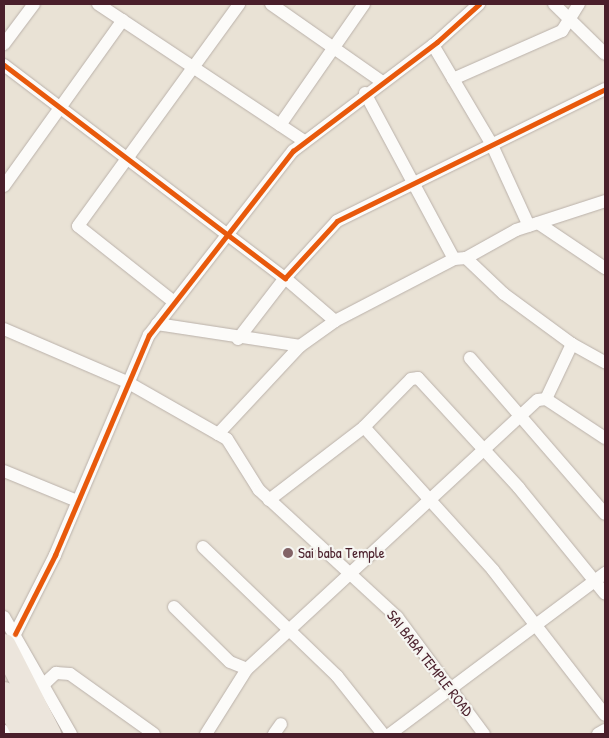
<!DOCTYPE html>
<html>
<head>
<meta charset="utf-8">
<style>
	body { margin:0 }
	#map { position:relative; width:609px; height:738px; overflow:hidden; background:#e9e2d5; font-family:"Patrick Hand",sans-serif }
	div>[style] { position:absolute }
	.roads { filter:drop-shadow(0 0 1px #bab1aa) drop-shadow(0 0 1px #bab1aa) }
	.street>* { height:12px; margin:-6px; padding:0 6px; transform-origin:6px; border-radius:6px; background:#fcfbf9 }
	.highway>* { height:24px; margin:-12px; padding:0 12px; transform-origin:12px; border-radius:12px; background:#ece5dc }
	.cycleway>* { height:5px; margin:-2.5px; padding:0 2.5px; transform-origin:2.5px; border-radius:2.5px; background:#e8590c }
	.dots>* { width:14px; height:14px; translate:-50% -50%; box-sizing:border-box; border:2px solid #f6f6f2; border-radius:50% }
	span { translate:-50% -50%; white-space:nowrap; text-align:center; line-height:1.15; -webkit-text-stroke:4.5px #f6f6f2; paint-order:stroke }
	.poi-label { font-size:15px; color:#4a1f2b }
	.left { translate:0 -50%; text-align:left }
	.street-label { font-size:15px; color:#4a1f2b }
	.frame { position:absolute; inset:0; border:5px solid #4a1f2b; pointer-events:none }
</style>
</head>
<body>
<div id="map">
	<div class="roads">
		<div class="street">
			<div style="left:98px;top:4px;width:247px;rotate:33.6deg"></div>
			<div style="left:271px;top:4px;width:134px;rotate:35deg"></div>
			<div style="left:554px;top:4px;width:71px;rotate:44.4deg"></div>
			<div style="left:4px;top:44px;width:50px;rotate:-53.1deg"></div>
			<div style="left:433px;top:45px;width:114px;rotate:59.4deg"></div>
			<div style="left:491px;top:143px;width:91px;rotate:65.4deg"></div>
			<div style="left:4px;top:65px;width:353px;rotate:37.2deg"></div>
			<div style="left:285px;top:278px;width:77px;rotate:-47.6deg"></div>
			<div style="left:337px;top:221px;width:299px;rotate:-26.2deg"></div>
			<div style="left:453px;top:79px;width:119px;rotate:-23.8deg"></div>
			<div style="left:562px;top:31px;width:32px;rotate:-58deg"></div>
			<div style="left:365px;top:93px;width:188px;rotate:61.8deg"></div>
			<div style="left:454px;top:259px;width:12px;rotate:-5deg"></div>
			<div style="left:466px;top:258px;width:52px;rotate:43.5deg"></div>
			<div style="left:504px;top:294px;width:84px;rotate:36.3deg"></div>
			<div style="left:572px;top:344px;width:38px;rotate:29deg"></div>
			<div style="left:280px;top:125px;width:147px;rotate:-55.2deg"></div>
			<div style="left:4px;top:186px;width:204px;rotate:-54.4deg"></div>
			<div style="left:538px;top:223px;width:81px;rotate:33.9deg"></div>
			<div style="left:466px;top:258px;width:57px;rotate:-29.2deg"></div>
			<div style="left:516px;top:230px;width:94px;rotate:-18deg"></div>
			<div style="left:174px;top:302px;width:122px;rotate:-141.6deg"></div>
			<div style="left:78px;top:226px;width:274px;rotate:-54deg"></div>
			<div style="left:157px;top:324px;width:145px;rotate:8.7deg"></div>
			<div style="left:300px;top:346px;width:43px;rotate:-35.5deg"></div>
			<div style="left:4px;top:329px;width:134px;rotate:23.3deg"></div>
			<div style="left:127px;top:382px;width:115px;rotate:29.7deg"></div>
			<div style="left:227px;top:439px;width:60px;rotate:57.9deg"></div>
			<div style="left:259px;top:490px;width:188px;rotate:42.6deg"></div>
			<div style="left:397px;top:617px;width:146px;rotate:53.4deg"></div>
			<div style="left:238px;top:339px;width:77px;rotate:-52.4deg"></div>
			<div style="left:285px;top:278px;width:66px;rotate:40.7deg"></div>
			<div style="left:335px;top:321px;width:134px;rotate:-27.5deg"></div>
			<div style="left:470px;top:358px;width:206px;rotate:49.1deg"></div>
			<div style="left:546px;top:399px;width:61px;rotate:-64.7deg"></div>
			<div style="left:364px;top:427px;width:67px;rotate:-45.6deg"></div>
			<div style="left:411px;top:379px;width:7px;rotate:-8deg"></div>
			<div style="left:418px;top:378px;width:149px;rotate:47.4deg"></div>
			<div style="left:519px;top:488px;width:136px;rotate:50.9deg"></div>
			<div style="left:218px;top:434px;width:120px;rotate:-47deg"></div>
			<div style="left:4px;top:471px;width:79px;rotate:22.3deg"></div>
			<div style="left:269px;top:500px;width:120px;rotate:-37.5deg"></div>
			<div style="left:364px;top:427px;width:193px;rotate:47.9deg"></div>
			<div style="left:493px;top:570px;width:183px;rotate:52.3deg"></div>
			<div style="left:203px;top:547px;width:186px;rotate:43.9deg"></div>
			<div style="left:337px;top:676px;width:74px;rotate:51.6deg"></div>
			<div style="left:174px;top:607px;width:78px;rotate:44.5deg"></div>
			<div style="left:230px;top:662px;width:18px;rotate:22deg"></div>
			<div style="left:247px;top:669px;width:396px;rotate:-42.8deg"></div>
			<div style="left:538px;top:400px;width:8px;rotate:-7deg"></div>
			<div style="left:546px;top:399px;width:71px;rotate:33.5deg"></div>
			<div style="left:4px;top:617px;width:135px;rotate:60.2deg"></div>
			<div style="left:15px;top:634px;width:89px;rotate:-63.1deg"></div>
			<div style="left:55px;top:555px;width:239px;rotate:-66.9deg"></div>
			<div style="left:149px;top:335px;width:234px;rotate:-52deg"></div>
			<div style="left:293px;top:151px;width:181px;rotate:-37.1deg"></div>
			<div style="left:437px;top:42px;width:57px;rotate:-42.1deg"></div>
			<div style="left:43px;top:685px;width:18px;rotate:-43deg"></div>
			<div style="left:56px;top:673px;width:14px;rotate:4deg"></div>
			<div style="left:70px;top:674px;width:103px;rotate:35.5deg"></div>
			<div style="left:4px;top:731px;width:4px;rotate:56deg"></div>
			<div style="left:206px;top:734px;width:77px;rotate:-57.8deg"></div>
			<div style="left:274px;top:734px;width:12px;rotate:-55deg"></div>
			<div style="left:390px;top:734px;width:269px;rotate:-36.8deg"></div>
			<div style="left:598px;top:734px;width:8px;rotate:-30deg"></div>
		</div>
		<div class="highway">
			<div style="left:4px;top:646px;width:99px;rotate:62.9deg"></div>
			<div style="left:4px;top:694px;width:45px;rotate:63.4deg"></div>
		</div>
	</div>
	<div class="cycleway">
		<div style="left:4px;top:65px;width:353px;rotate:37.2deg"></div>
		<div style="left:285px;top:278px;width:77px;rotate:-47.6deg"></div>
		<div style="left:337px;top:221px;width:299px;rotate:-26.2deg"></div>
		<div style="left:15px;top:634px;width:89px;rotate:-63.1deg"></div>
		<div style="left:55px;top:555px;width:239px;rotate:-66.9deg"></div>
		<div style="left:149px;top:335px;width:234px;rotate:-52deg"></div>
		<div style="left:293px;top:151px;width:181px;rotate:-37.1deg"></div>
		<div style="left:437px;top:42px;width:57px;rotate:-42.1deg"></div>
	</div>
	<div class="dots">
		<div style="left:288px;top:553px;background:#826366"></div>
	</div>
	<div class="poi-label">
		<span class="left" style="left:298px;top:553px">Sai baba Temple</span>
	</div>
	<div class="street-label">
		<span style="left:430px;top:663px;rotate:52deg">SAI BABA TEMPLE ROAD</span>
	</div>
	<div class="frame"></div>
</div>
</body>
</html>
